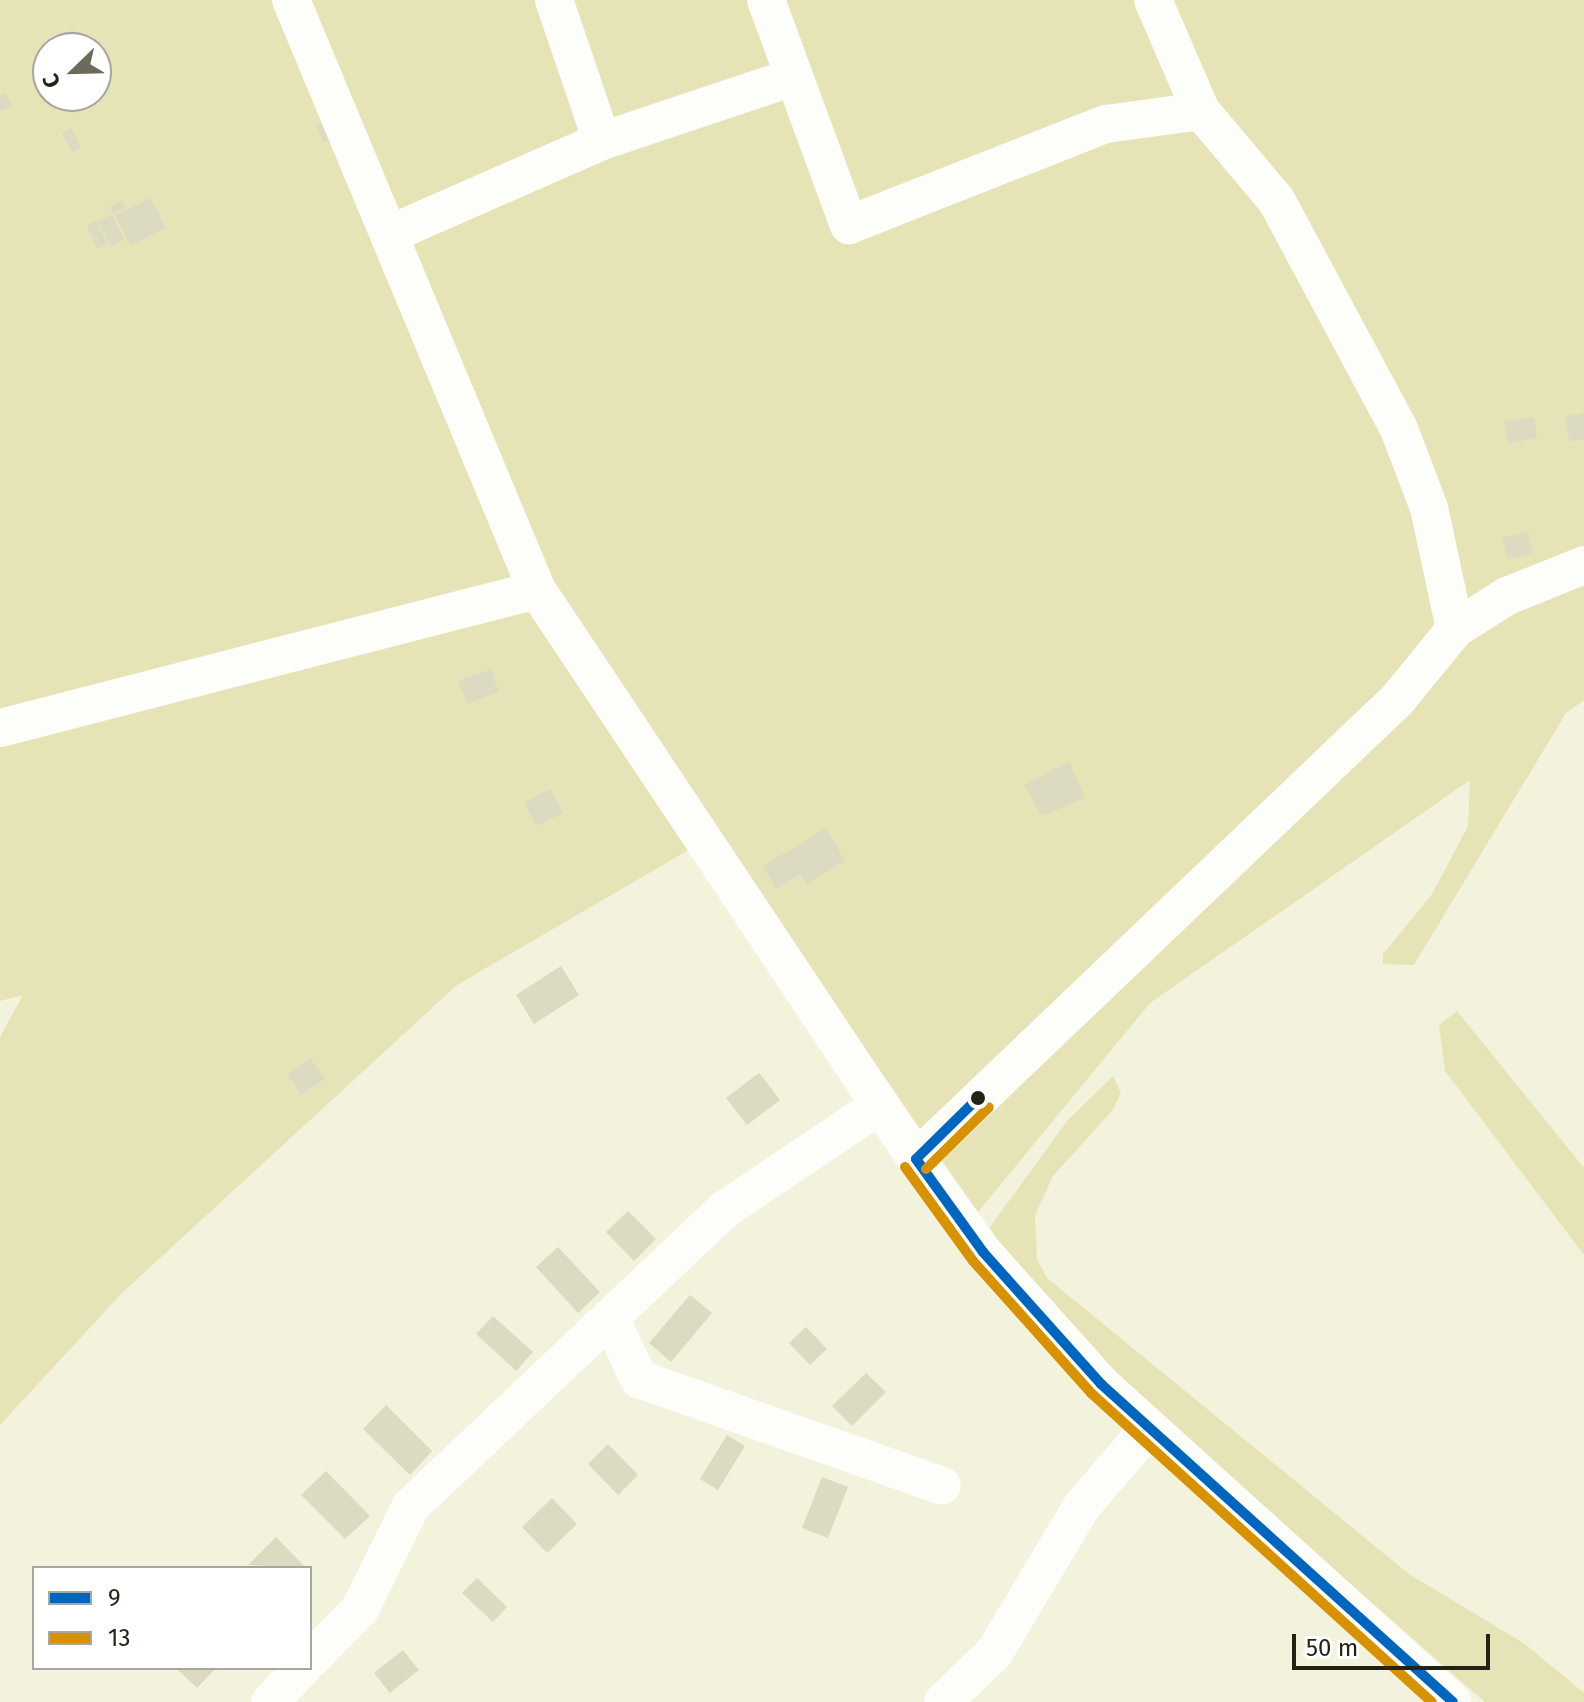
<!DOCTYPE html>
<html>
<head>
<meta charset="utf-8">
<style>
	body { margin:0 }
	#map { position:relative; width:1584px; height:1702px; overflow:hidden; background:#f3f2dd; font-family:"Fira Sans",sans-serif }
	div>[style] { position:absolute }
	.green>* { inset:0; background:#e6e4b6 }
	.building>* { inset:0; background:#dcdac0 }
	.minor>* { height:38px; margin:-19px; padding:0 19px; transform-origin:19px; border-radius:19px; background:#fdfdfa }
	.bus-1>* { height:10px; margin:-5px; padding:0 5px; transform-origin:5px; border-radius:5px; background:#0065bd }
	.bus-2>* { height:10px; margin:-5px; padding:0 5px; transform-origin:5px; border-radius:5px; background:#d79203 }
	.dots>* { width:22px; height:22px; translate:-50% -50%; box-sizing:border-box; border:4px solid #fff; border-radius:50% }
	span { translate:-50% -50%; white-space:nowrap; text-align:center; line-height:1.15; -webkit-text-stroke:6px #fff; paint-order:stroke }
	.legend { position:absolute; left:32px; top:1566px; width:280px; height:104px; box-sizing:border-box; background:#fff; border:2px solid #a7a7a1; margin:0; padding:10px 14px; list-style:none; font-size:24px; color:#232315 }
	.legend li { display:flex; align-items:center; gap:16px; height:40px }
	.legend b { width:40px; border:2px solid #a7a7a1 }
	.north { position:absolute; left:32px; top:32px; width:80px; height:80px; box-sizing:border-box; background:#fff; border:2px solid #a7a7a1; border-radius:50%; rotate:247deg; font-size:22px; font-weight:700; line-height:32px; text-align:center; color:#232315 }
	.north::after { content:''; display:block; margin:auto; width:28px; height:36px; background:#6c6b5b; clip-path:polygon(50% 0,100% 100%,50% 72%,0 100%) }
	.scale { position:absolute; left:1292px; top:1634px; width:198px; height:36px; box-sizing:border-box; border:4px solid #232315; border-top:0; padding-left:10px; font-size:24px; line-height:28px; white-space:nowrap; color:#232315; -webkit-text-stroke:6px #fff; paint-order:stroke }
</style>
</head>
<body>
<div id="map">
	<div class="green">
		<div style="clip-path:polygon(evenodd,0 0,1584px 0,1584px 700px,1566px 713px,1414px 965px,1383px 964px,1383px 954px,1432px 894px,1468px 826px,1470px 780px,1150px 1003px,978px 1212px,716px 834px,457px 985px,122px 1293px,0 1425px,0 1037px,23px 995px,0 1001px,0 0,48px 48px,96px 48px,96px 96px,48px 96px,48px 48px)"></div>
		<div style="clip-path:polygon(1457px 1011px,1584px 1168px,1584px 1255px,1445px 1071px,1439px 1025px)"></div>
		<div style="clip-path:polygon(1113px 1076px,1121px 1093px,1112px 1111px,1053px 1176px,1035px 1215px,1037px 1259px,1047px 1278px,1409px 1574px,1525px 1644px,1584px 1693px,1584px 1702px,1485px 1702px,1168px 1424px,1003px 1260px,990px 1227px,1068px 1120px)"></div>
	</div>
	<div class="building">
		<div style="clip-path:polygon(6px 93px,12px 106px,0 111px,0 96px)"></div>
		<div style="clip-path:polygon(329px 121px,336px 137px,323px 142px,317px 126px)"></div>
		<div style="clip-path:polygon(71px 128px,81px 148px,72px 153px,62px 133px)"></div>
		<div style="clip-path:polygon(151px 198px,166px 228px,130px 246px,115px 215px)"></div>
		<div style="clip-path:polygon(121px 200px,125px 207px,113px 213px,110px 207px)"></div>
		<div style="clip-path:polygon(112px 215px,124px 240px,111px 246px,98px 221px)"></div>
		<div style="clip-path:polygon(97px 220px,107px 244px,97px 249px,87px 225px)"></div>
		<div style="clip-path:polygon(1584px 413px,1584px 439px,1569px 441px,1565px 416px)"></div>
		<div style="clip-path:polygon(1534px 417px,1537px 438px,1508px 443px,1504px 421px)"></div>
		<div style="clip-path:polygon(1528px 531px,1533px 553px,1508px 559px,1502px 538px)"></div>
		<div style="clip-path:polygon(491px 669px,499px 692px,467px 704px,458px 681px)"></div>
		<div style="clip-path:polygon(1069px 761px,1085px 798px,1042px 816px,1024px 785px)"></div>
		<div style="clip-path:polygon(551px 789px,563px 813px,536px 826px,524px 802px)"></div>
		<div style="clip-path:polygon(826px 828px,845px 861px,807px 884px,801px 874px,776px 889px,763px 866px)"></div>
		<div style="clip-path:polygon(561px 966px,579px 995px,534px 1024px,516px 995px)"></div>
		<div style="clip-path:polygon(310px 1058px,325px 1079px,301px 1095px,287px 1074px)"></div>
		<div style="clip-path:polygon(759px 1073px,780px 1100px,747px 1125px,726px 1098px)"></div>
		<div style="clip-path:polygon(628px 1211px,656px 1239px,634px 1261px,606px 1232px)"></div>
		<div style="clip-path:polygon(558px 1247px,600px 1292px,578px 1313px,536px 1267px)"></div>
		<div style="clip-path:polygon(690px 1295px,712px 1313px,671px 1362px,649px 1343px)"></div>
		<div style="clip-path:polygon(493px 1316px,533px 1352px,516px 1371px,476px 1334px)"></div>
		<div style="clip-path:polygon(806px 1327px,827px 1349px,810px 1365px,789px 1343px)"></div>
		<div style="clip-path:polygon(866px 1373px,886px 1392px,852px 1426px,832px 1406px)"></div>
		<div style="clip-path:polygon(386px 1405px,432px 1451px,410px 1475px,363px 1429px)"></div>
		<div style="clip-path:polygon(727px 1435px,745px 1446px,718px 1490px,700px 1479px)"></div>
		<div style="clip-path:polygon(608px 1444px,638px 1475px,618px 1495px,588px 1464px)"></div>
		<div style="clip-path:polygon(326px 1471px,370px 1516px,345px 1539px,301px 1495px)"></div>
		<div style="clip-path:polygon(822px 1477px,848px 1487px,828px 1538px,802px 1528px)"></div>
		<div style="clip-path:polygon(552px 1498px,577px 1524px,547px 1553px,522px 1527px)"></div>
		<div style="clip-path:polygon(276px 1537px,306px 1568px,248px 1565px)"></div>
		<div style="clip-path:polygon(477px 1578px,507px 1607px,493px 1622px,462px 1593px)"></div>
		<div style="clip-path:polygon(403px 1650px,419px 1670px,390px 1693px,374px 1673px)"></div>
		<div style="clip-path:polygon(176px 1668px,216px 1668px,197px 1688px)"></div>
	</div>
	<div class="minor">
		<div style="left:291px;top:0;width:639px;rotate:67.37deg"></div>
		<div style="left:537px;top:590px;width:684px;rotate:56.33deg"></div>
		<div style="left:916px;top:1159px;width:115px;rotate:54.2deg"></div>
		<div style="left:983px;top:1252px;width:177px;rotate:48.2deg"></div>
		<div style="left:1101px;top:1384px;width:474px;rotate:42.1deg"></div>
		<div style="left:554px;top:0;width:149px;rotate:71.2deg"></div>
		<div style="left:602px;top:141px;width:198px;rotate:-18.5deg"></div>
		<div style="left:766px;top:0;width:240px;rotate:69.8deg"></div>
		<div style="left:849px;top:225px;width:276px;rotate:-21.5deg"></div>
		<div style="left:1106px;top:124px;width:96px;rotate:-7.8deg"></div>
		<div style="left:390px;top:234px;width:232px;rotate:-23.7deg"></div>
		<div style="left:1455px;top:629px;width:62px;rotate:-32.4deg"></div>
		<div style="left:1507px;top:596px;width:83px;rotate:-21.9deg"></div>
		<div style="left:0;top:728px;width:554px;rotate:-14.41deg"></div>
		<div style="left:916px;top:1159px;width:666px;rotate:-43.66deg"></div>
		<div style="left:1398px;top:699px;width:90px;rotate:-50.8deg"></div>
		<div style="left:1455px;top:629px;width:124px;rotate:-102.1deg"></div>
		<div style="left:1429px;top:508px;width:85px;rotate:-110.8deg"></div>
		<div style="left:1399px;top:429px;width:260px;rotate:-118.2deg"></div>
		<div style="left:1276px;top:200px;width:116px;rotate:-130.1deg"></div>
		<div style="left:1201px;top:111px;width:121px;rotate:-113.4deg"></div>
		<div style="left:610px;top:1318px;width:68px;rotate:64.6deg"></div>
		<div style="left:639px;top:1379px;width:321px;rotate:19.4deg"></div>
		<div style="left:310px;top:1660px;width:71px;rotate:-45.6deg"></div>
		<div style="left:360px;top:1609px;width:115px;rotate:-63.7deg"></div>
		<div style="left:411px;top:1506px;width:431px;rotate:-43.4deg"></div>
		<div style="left:724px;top:1210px;width:188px;rotate:-33.9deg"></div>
		<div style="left:270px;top:1702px;width:47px;rotate:-46.7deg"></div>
		<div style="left:943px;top:1702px;width:71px;rotate:-43.9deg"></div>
		<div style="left:994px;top:1653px;width:171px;rotate:-59.1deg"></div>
		<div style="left:1082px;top:1506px;width:103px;rotate:-49.3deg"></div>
	</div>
	<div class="bus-1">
		<div style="left:916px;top:1159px;width:115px;rotate:54.2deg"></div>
		<div style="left:983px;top:1252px;width:177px;rotate:48.2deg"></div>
		<div style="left:1101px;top:1384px;width:474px;rotate:42.1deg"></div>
		<div style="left:916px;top:1159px;width:88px;rotate:-44.5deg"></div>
	</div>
	<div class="bus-2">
		<div style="left:905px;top:1167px;width:116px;rotate:54.1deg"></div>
		<div style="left:973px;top:1261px;width:177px;rotate:48.2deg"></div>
		<div style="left:1091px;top:1393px;width:460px;rotate:42.2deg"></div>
		<div style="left:926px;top:1169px;width:88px;rotate:-44.5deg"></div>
	</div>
	<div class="dots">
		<div style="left:978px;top:1098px;background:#232315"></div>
	</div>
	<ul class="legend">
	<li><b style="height:10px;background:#0065bd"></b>9</li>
	<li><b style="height:10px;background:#d79203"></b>13</li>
	</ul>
	<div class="north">С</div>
	<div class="scale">50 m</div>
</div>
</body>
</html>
